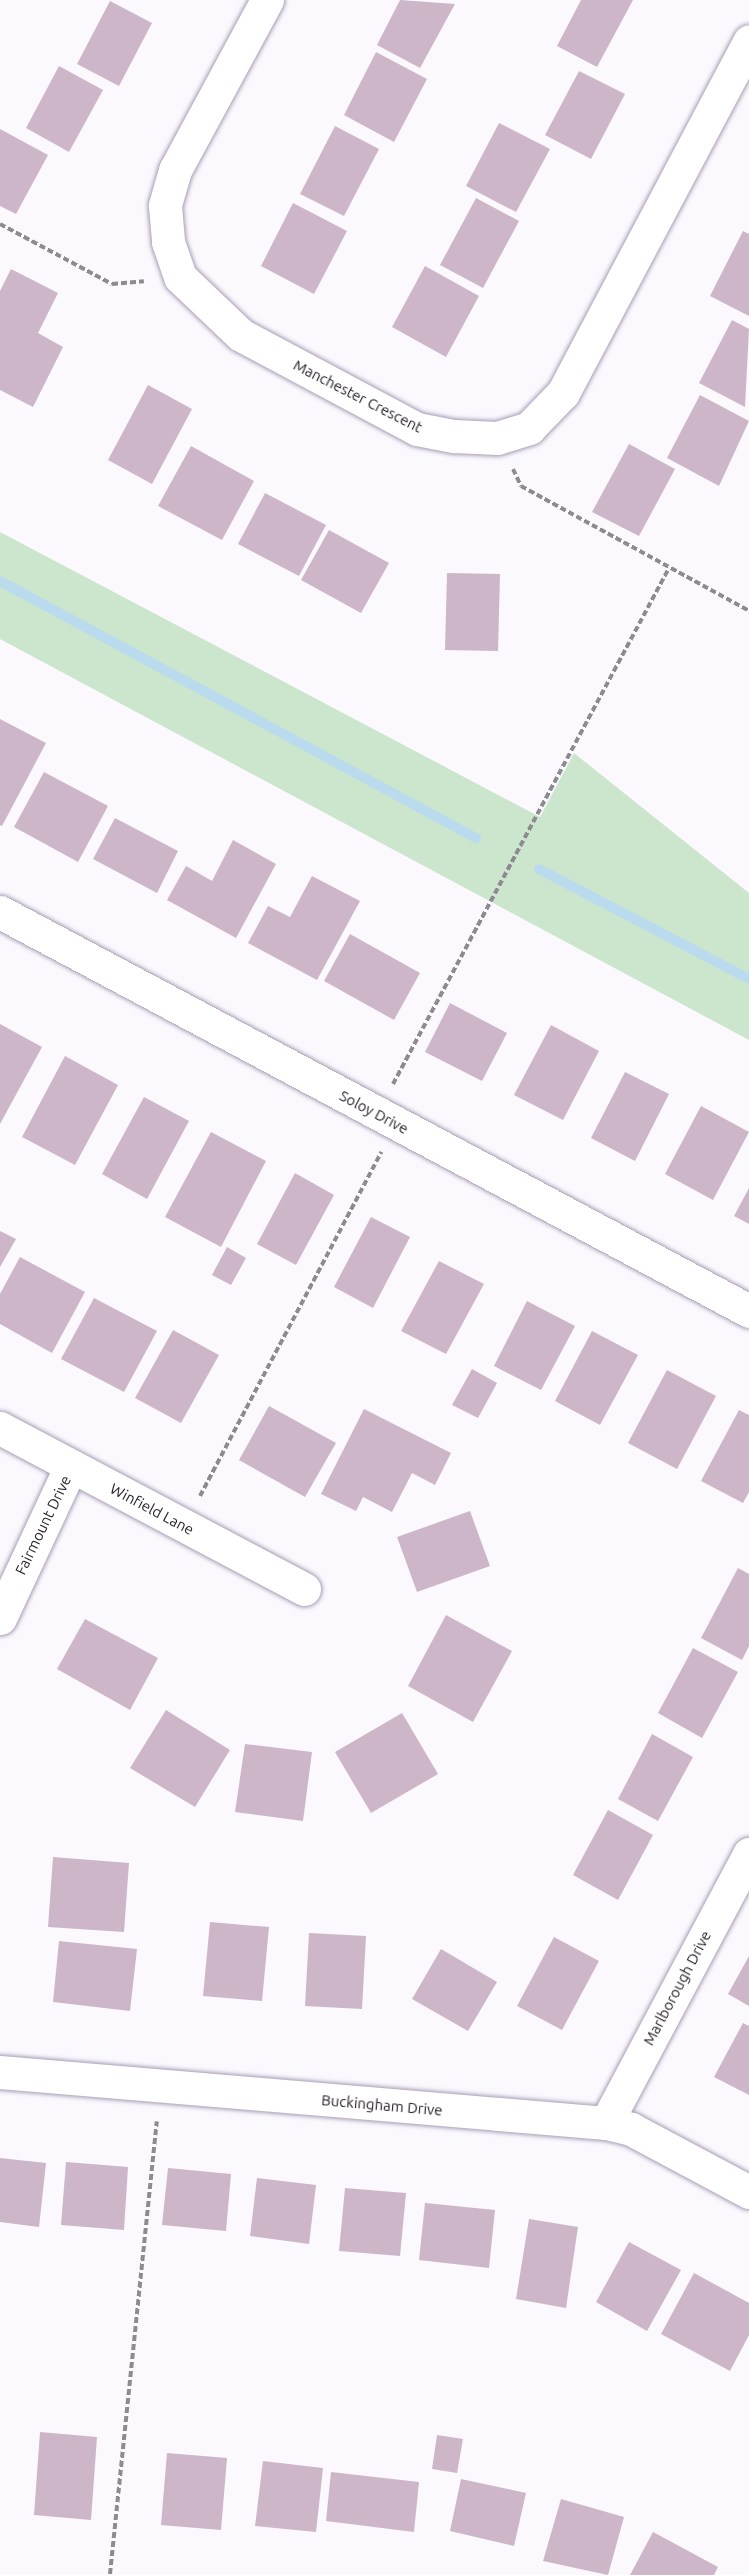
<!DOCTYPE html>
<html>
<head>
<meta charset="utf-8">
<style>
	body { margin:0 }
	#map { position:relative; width:749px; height:2575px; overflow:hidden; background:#fbf9fe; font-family:Ubuntu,sans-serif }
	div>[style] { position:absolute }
	.green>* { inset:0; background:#cce5cd }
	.stream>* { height:10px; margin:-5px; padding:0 5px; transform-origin:5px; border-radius:5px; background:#badbee }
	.building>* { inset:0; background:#cdb6c7 }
	.path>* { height:4px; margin-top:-2px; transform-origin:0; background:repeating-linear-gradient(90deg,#8e8a91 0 6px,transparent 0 9px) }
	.roads { filter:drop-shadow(0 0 2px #a99db5) drop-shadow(0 0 2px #a99db5) }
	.minor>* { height:33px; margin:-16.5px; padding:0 16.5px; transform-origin:16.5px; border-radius:16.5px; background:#fff }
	span { translate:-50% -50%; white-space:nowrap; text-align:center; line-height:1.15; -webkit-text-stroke:5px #fff; paint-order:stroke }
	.street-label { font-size:15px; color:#26212a }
</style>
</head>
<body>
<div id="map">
	<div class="green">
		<div style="clip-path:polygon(0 532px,540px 817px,574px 753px,749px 893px,749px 1040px,0 639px)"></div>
	</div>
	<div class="stream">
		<div style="left:0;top:581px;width:541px;rotate:28.37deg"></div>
		<div style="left:539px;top:869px;width:237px;rotate:27.6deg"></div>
	</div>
	<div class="building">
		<div style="clip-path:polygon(400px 0,455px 4px,420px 68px,377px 45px)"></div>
		<div style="clip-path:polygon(581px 0,633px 0,597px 67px,557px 46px)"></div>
		<div style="clip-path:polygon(110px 1px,152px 23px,119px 86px,77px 64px)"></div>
		<div style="clip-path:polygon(376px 52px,427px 79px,394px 142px,344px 115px)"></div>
		<div style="clip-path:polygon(59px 66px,103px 90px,69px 152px,26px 128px)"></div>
		<div style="clip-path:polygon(579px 71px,625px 94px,591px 159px,545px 135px)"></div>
		<div style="clip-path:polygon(499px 123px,550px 149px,516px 212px,466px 186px)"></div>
		<div style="clip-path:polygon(335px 126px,379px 149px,344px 216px,300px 194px)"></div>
		<div style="clip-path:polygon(0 129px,48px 155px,16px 214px,0 206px)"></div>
		<div style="clip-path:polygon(476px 198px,519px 221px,483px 288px,440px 265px)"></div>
		<div style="clip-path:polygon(293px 203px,347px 231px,314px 294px,261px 266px)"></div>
		<div style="clip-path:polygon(743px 231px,749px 234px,749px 316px,710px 296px)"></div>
		<div style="clip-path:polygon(425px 266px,479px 296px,446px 357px,392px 327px)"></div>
		<div style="clip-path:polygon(11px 269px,58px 293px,38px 333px,63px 347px,33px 407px,0 390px,0 291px)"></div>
		<div style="clip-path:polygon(732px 320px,749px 329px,745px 407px,699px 383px)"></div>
		<div style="clip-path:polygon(148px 385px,192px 409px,152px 484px,108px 460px)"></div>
		<div style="clip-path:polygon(700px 395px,749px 421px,719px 486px,667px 458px)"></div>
		<div style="clip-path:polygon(629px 444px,675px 469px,639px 536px,592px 512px)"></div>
		<div style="clip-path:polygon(191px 446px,254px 481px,222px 540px,158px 506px)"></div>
		<div style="clip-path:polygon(265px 493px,326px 525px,299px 576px,238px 544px)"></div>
		<div style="clip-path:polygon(329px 530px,389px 563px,361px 613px,301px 580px)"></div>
		<div style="clip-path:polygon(447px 573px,500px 574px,498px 651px,445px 650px)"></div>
		<div style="clip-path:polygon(0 719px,46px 743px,2px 826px,0 825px)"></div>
		<div style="clip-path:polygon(44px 772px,108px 806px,78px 862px,14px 827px)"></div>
		<div style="clip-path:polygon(115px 818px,178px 851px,157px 893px,93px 859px)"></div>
		<div style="clip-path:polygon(233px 840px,276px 864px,236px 938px,167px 900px,186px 866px,212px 881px)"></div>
		<div style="clip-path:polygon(312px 876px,360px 901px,317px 980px,248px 943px,268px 906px,290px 917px)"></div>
		<div style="clip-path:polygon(350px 934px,420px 973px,394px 1020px,324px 981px)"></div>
		<div style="clip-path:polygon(450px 1003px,507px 1033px,482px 1081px,425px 1052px)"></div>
		<div style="clip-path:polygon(0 1024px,42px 1047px,0 1124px)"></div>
		<div style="clip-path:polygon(551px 1025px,599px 1051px,563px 1120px,514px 1095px)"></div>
		<div style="clip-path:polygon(65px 1056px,118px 1085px,75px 1165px,22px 1137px)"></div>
		<div style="clip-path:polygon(625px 1072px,669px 1094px,635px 1161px,591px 1138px)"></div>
		<div style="clip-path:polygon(144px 1097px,189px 1121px,147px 1199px,102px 1174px)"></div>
		<div style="clip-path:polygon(701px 1106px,749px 1132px,713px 1200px,665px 1174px)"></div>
		<div style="clip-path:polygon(211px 1132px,266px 1161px,221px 1247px,165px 1217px)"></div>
		<div style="clip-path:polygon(295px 1173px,334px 1195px,296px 1265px,257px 1244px)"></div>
		<div style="clip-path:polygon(749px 1188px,749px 1224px,734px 1216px)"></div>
		<div style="clip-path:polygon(371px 1217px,410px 1237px,373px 1308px,334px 1287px)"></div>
		<div style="clip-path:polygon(0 1231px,16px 1239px,0 1267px)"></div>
		<div style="clip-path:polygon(227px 1247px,246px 1258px,231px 1285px,212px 1275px)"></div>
		<div style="clip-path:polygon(20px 1257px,85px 1292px,52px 1353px,0 1324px,0 1294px)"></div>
		<div style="clip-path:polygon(439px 1261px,484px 1284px,446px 1354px,401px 1331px)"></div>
		<div style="clip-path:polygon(94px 1298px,157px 1331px,124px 1392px,61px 1359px)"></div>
		<div style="clip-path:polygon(527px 1301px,575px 1326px,541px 1390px,494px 1366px)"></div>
		<div style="clip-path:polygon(173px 1330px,219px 1355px,181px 1423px,135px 1398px)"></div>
		<div style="clip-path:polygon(592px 1331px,638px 1355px,600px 1425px,555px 1401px)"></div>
		<div style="clip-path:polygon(472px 1369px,497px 1383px,478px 1418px,452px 1405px)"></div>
		<div style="clip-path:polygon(667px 1370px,716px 1396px,677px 1469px,628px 1443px)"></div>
		<div style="clip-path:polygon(269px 1406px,336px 1443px,305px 1497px,239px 1460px)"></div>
		<div style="clip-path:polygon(364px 1409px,451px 1453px,435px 1485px,412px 1473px,392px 1512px,363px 1497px,356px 1511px,321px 1494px)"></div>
		<div style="clip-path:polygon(739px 1410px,749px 1415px,749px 1492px,743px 1503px,701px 1481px)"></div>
		<div style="clip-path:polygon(470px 1511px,490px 1566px,417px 1592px,397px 1537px)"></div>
		<div style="clip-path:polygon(738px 1568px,749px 1574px,749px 1646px,742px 1660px,701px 1638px)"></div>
		<div style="clip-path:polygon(446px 1615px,512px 1651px,473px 1722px,408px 1686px)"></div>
		<div style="clip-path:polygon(85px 1619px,158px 1658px,130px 1710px,57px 1669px)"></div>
		<div style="clip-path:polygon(693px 1648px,738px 1672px,702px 1738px,658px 1713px)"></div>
		<div style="clip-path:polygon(166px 1710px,230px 1750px,195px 1807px,130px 1768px)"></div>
		<div style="clip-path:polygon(402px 1713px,438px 1774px,371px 1813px,335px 1752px)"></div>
		<div style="clip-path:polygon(652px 1734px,693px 1757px,658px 1821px,618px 1799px)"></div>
		<div style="clip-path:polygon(245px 1744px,312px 1752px,303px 1821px,235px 1812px)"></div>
		<div style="clip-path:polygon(608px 1810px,653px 1835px,618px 1900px,573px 1875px)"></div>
		<div style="clip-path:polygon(53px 1857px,129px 1863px,124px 1932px,48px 1927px)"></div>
		<div style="clip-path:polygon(210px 1922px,269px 1927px,262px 2001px,203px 1996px)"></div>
		<div style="clip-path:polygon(309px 1933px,366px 1936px,362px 2009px,305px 2006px)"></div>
		<div style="clip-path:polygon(554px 1937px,599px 1961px,562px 2030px,517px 2006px)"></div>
		<div style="clip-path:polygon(59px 1941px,137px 1949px,130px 2011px,53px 2002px)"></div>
		<div style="clip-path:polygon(441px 1949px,497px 1982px,468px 2031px,412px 1999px)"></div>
		<div style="clip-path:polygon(749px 1956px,749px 2006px,728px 1994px)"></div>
		<div style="clip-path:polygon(743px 2023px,749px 2026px,749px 2095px,714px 2077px)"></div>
		<div style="clip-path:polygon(0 2158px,46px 2163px,39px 2227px,0 2222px)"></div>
		<div style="clip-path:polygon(66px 2162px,128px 2167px,124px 2230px,61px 2225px)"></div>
		<div style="clip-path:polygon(168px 2168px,231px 2174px,226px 2231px,162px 2225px)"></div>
		<div style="clip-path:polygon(257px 2178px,316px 2185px,309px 2244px,250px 2236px)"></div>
		<div style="clip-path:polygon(345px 2188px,406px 2193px,400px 2256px,339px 2251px)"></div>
		<div style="clip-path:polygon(425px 2203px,495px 2210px,489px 2268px,419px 2260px)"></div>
		<div style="clip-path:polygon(529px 2219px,578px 2227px,566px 2308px,516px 2299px)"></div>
		<div style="clip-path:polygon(629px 2242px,681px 2270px,647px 2331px,596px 2302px)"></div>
		<div style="clip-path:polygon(694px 2273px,749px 2303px,749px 2335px,730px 2371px,661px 2334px)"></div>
		<div style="clip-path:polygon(40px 2432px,97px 2437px,91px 2520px,34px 2515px)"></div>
		<div style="clip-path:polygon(437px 2435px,463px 2439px,457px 2473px,432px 2469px)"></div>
		<div style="clip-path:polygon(167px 2453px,227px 2458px,221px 2530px,161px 2525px)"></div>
		<div style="clip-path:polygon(263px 2461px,323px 2468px,316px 2532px,255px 2526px)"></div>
		<div style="clip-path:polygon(331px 2472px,419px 2482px,414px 2532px,326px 2521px)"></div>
		<div style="clip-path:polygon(461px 2479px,526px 2493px,514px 2546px,450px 2531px)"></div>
		<div style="clip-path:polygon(561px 2499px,624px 2517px,608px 2575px,543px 2561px)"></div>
		<div style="clip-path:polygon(653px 2532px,718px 2567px,714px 2575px,630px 2575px)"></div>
	</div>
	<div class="path">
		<div style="left:0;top:224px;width:127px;rotate:28.2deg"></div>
		<div style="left:112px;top:284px;width:32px;rotate:-5deg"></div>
		<div style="left:513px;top:469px;width:19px;rotate:65deg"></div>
		<div style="left:521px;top:486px;width:260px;rotate:28.7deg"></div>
		<div style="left:393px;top:1084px;width:585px;rotate:-61.86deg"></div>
		<div style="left:200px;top:1496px;width:389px;rotate:-62.2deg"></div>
		<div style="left:110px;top:2574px;width:455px;rotate:-84.1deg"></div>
	</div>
	<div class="roads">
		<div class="minor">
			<div style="left:267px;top:0;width:193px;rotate:118.4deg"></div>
			<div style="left:175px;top:170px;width:37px;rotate:106deg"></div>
			<div style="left:165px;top:206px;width:36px;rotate:85deg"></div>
			<div style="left:168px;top:242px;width:37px;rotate:71deg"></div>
			<div style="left:180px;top:277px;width:84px;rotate:43.6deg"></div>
			<div style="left:241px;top:335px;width:200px;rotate:28.1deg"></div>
			<div style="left:417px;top:429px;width:38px;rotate:11deg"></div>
			<div style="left:454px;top:436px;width:43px;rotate:2.7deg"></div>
			<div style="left:497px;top:438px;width:34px;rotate:-17deg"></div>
			<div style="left:529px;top:428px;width:49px;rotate:-45.8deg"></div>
			<div style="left:563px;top:393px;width:398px;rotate:-62.1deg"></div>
			<div style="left:0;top:912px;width:849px;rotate:28.04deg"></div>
			<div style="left:0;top:1428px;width:344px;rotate:27.9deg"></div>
			<div style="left:0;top:1618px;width:168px;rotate:-65deg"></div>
			<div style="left:0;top:2072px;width:608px;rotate:4.81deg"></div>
			<div style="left:606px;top:2123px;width:26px;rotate:13deg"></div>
			<div style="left:631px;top:2129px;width:134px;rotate:28.1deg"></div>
			<div style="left:606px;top:2123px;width:305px;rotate:-62deg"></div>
		</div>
	</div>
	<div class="street-label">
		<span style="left:358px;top:396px;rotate:27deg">Manchester Crescent</span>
		<span style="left:374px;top:1112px;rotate:28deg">Soloy Drive</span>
		<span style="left:152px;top:1509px;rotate:28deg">Winfield Lane</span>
		<span style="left:43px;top:1525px;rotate:-64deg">Fairmount Drive</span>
		<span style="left:677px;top:1988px;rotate:-62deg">Marlborough Drive</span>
		<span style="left:382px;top:2105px;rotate:5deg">Buckingham Drive</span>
	</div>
</div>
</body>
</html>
